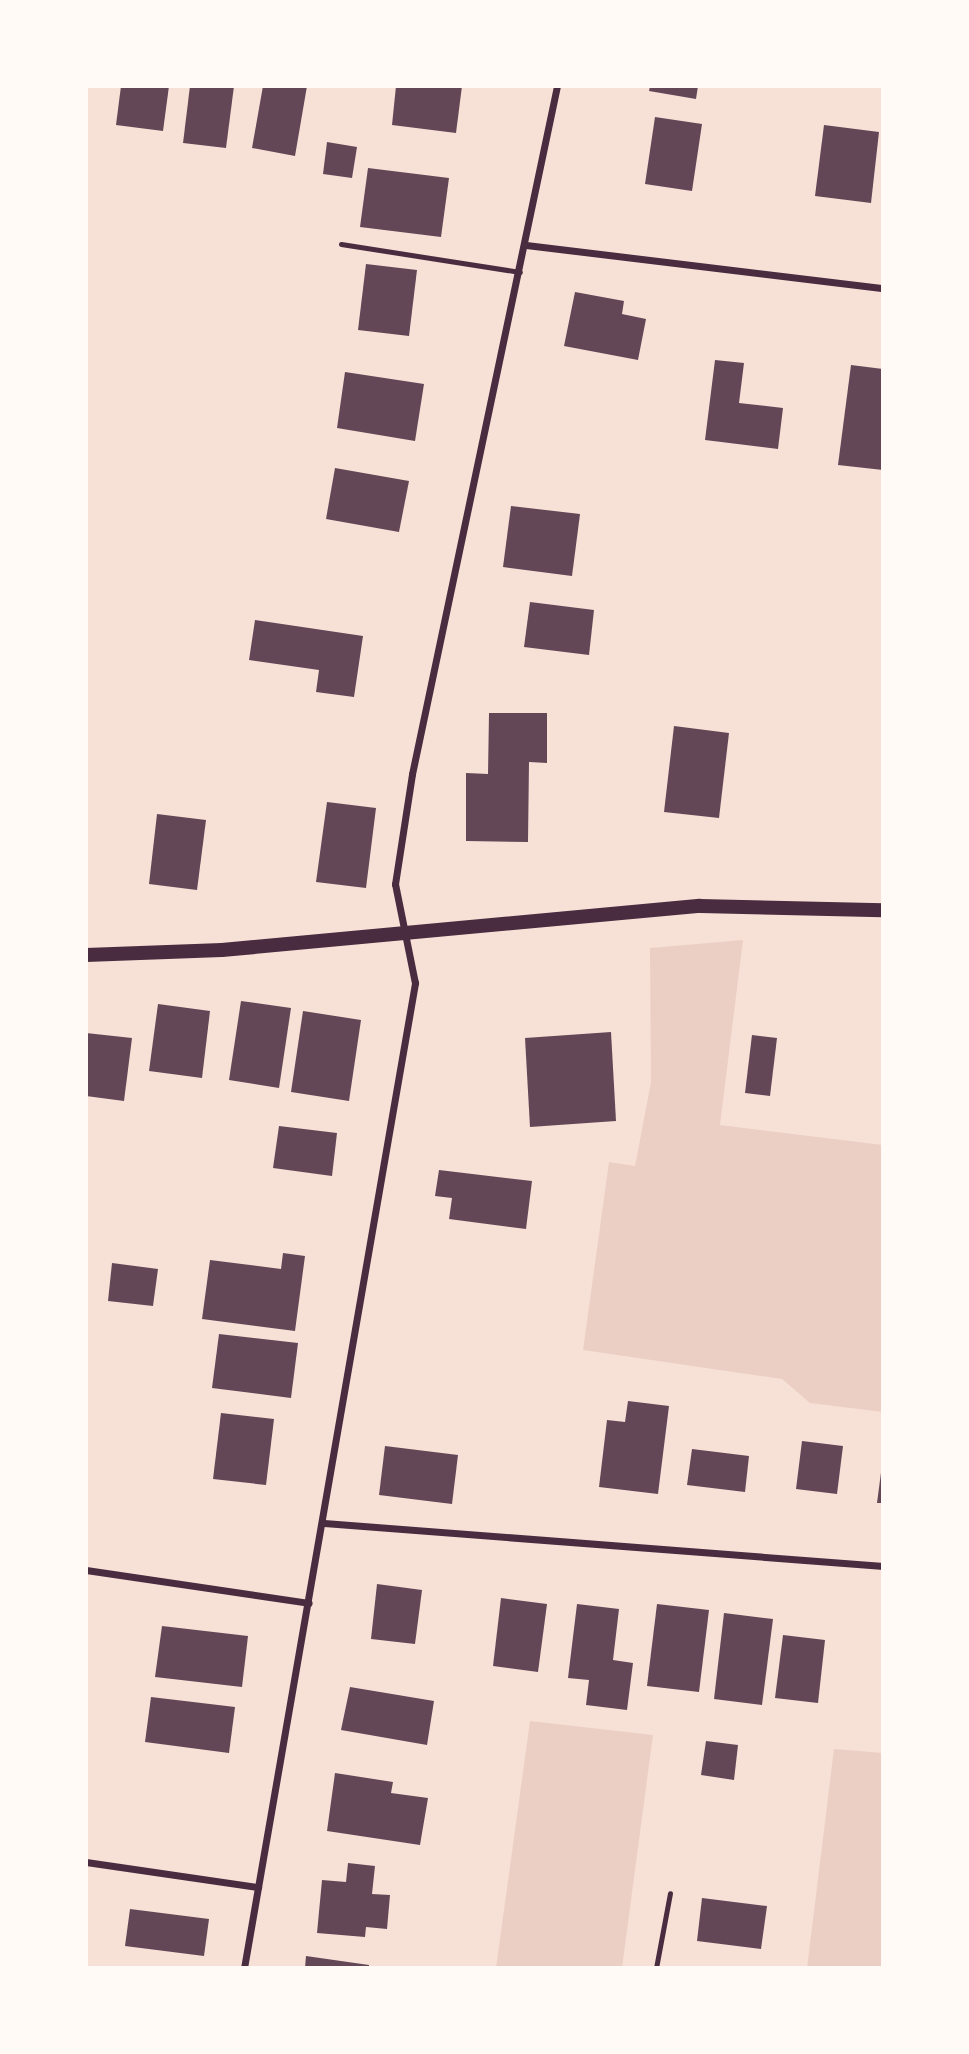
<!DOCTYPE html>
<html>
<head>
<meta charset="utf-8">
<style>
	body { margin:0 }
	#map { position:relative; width:969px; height:2054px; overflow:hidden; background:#f7e1d7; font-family:Quicksand,sans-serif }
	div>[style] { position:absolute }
	.green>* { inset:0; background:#ebcfc5 }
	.building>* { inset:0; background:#644757 }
	.service>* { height:5px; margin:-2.5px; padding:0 2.5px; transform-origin:2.5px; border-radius:2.5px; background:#4a2c40 }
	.minor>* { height:7px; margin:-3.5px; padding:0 3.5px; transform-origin:3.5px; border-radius:3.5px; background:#4a2c40 }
	.secondary>* { height:14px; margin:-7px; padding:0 7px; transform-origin:7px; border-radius:7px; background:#4a2c40 }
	span { translate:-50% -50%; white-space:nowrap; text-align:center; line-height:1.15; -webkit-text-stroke:7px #fffaf5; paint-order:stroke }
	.frame { position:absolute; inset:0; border:88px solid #fffaf5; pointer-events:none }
</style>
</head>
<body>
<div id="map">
	<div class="green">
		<div style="clip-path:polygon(743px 940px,720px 1125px,883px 1145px,883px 1412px,810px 1403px,782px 1379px,583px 1350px,609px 1162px,635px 1166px,651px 1082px,650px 948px)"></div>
		<div style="clip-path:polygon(530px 1721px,653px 1735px,622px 1968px,496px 1968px)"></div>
		<div style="clip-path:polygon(834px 1749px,883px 1753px,883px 1968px,807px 1968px)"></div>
	</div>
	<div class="building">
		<div style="clip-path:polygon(121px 86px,169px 86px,163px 131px,116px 125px)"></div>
		<div style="clip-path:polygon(190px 86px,234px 86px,226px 148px,183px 143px)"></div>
		<div style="clip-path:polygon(263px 86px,307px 86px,295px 156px,252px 148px)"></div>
		<div style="clip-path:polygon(396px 86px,462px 86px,456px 133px,392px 125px)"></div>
		<div style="clip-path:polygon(650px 86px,698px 86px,696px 99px,649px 91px)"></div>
		<div style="clip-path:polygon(655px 117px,702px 124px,692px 191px,645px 184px)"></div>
		<div style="clip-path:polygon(824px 125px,879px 132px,871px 203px,815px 196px)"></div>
		<div style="clip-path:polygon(327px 142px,357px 147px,352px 178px,323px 174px)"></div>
		<div style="clip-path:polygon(368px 168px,449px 178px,441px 237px,360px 227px)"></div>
		<div style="clip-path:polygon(366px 264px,417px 270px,409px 336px,358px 330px)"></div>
		<div style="clip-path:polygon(575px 292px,624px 301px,622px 314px,646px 319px,638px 360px,564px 346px)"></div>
		<div style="clip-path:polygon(715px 360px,744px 363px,739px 403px,783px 408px,778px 449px,705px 440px)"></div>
		<div style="clip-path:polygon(851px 365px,883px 369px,883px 470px,838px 465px)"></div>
		<div style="clip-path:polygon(345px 372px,424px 384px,415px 441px,337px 428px)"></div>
		<div style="clip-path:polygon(335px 468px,409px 481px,399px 532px,326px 519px)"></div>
		<div style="clip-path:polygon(511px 506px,580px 514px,572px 576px,503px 567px)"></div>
		<div style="clip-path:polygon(530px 602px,594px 610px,589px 655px,524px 647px)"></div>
		<div style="clip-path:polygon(255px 620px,363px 636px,354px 697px,316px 692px,319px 670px,249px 660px)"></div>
		<div style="clip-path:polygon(489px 713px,547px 713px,547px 763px,529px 762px,528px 842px,466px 841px,466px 773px,488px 774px)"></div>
		<div style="clip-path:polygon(674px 726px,729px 733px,719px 818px,664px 812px)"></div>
		<div style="clip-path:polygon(327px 802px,376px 808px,366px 888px,316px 882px)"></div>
		<div style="clip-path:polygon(157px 814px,206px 820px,197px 890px,149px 884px)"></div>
		<div style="clip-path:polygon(241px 1001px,291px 1008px,279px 1088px,229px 1080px)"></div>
		<div style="clip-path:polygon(158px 1004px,210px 1011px,202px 1078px,149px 1071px)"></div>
		<div style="clip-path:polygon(303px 1011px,361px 1020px,349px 1101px,291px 1092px)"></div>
		<div style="clip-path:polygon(611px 1032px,616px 1121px,530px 1127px,525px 1038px)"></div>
		<div style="clip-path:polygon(86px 1033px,132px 1038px,124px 1101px,86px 1096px)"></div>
		<div style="clip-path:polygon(752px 1035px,777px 1038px,770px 1096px,745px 1093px)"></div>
		<div style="clip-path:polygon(279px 1126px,337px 1133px,332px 1176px,273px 1168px)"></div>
		<div style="clip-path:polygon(439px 1170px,532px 1181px,526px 1229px,449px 1219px,452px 1198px,435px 1196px)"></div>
		<div style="clip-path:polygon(283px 1253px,305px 1256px,295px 1331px,202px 1319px,210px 1260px,281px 1269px)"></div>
		<div style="clip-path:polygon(112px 1263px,158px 1269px,153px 1306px,108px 1301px)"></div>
		<div style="clip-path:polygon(219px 1334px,298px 1343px,291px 1398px,212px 1388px)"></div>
		<div style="clip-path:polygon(628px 1401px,669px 1406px,658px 1494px,599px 1487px,607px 1420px,625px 1422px)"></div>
		<div style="clip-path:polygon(221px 1413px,274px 1419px,266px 1485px,213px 1479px)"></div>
		<div style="clip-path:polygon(802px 1441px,843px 1446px,837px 1494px,796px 1489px)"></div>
		<div style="clip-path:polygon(385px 1446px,458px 1455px,452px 1504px,379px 1495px)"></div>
		<div style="clip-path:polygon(692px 1449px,749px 1456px,745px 1492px,687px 1485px)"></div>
		<div style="clip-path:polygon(882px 1465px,883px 1465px,883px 1503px,877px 1503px)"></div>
		<div style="clip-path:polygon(377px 1584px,422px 1590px,415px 1644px,371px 1639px)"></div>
		<div style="clip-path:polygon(501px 1598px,547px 1604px,538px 1672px,493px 1666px)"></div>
		<div style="clip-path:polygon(577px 1604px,619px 1609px,613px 1660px,633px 1663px,627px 1710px,586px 1705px,589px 1680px,568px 1678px)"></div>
		<div style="clip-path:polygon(657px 1604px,709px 1610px,699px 1692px,647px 1686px)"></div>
		<div style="clip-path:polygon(724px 1613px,773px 1619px,762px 1705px,714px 1699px)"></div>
		<div style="clip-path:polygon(162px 1626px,248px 1636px,242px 1687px,155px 1677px)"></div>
		<div style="clip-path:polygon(783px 1635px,825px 1640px,818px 1703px,775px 1698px)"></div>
		<div style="clip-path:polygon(350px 1687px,434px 1701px,427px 1745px,341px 1730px)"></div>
		<div style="clip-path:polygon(151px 1697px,235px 1707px,229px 1753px,145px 1742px)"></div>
		<div style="clip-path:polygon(706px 1741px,738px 1745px,734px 1780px,701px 1775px)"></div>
		<div style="clip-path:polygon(335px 1773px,393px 1782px,391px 1793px,428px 1798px,420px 1845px,327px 1831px)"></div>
		<div style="clip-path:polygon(348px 1863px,375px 1866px,372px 1894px,390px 1895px,387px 1929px,366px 1927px,365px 1937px,317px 1933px,322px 1880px,346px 1882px)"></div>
		<div style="clip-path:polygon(702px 1898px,767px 1906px,761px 1949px,697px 1941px)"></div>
		<div style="clip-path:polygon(130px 1909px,209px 1919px,204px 1956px,125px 1946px)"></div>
		<div style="clip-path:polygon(306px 1956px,369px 1965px,369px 1968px,305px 1968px)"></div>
	</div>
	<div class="service">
		<div style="left:341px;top:244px;width:181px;rotate:8.9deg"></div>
		<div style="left:656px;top:1968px;width:76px;rotate:-79.4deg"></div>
	</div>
	<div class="minor">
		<div style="left:526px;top:245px;width:360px;rotate:6.9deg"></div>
		<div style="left:324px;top:1523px;width:561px;rotate:4.4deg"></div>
		<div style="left:86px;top:1570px;width:225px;rotate:8.4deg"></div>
		<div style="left:86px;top:1862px;width:174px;rotate:8.3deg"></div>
		<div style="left:244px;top:1968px;width:1000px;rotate:-80.15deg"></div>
		<div style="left:415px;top:983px;width:101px;rotate:-101.4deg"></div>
		<div style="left:395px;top:884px;width:111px;rotate:-81.2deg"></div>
		<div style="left:412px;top:774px;width:703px;rotate:-78.1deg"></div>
	</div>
	<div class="secondary">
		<div style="left:86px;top:955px;width:136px;rotate:-2.1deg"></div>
		<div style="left:222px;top:950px;width:480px;rotate:-5.3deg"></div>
		<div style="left:700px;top:906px;width:183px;rotate:1.3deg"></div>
	</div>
	<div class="frame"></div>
</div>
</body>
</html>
